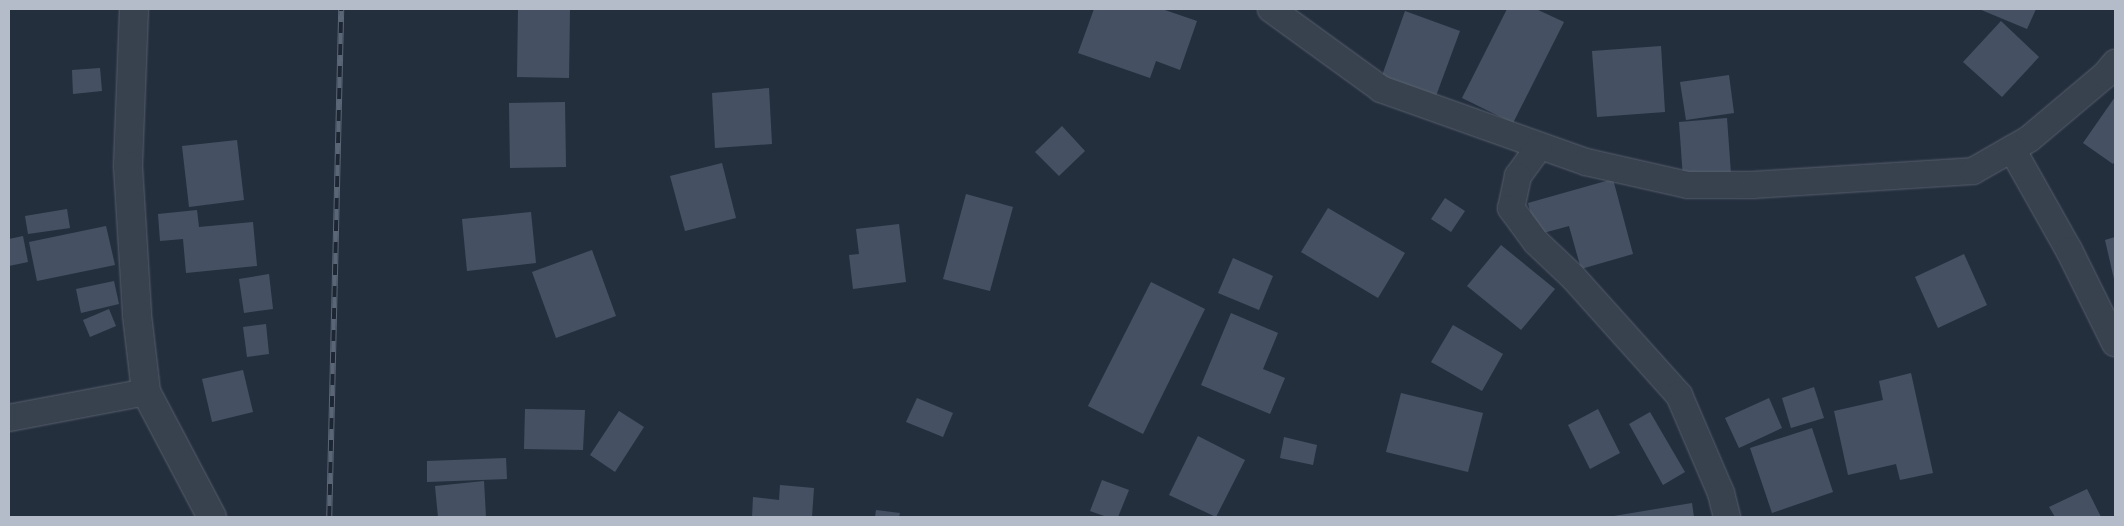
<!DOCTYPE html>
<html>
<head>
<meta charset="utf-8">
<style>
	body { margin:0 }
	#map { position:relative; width:2124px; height:526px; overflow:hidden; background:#242f3e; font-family:"Roboto Condensed",sans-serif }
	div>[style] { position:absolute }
	.building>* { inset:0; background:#455162 }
	.roads { filter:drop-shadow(0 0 1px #565f6c) drop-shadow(0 0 1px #565f6c) }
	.minor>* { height:26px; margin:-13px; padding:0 13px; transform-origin:13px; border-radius:13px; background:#38414e }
	.tertiary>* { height:28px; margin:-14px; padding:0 14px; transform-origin:14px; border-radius:14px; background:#38414e }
	.rail>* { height:5.5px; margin-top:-2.75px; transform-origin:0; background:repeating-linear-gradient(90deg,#1d2633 0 11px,#5a6575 0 22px); box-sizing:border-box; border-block:1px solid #5a6575 }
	span { translate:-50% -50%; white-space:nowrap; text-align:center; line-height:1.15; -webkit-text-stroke:4px #1d2633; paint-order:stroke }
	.frame { position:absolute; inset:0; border:10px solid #b4bcc9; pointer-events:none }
</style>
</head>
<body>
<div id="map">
	<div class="building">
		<div style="clip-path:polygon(518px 9px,570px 9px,569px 78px,517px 77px)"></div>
		<div style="clip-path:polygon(1094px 9px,1162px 9px,1197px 21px,1180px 70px,1156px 61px,1150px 78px,1078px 53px)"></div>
		<div style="clip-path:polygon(1507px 9px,1536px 9px,1564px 22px,1513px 123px,1462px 98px)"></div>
		<div style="clip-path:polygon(1979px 9px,2036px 9px,2027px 29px)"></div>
		<div style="clip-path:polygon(1405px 11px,1460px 31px,1433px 104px,1379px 84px)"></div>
		<div style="clip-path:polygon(2001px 21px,2039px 57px,2002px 97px,1963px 62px)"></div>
		<div style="clip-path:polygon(1661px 46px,1665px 112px,1597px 117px,1592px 51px)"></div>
		<div style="clip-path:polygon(100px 68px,102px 91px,73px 94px,72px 70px)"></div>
		<div style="clip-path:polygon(1729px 75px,1734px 113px,1686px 120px,1680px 82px)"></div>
		<div style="clip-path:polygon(769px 88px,772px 144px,715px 148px,712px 93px)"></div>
		<div style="clip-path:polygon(2115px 97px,2115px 161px,2113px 164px,2083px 143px)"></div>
		<div style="clip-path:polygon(565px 102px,566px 167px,510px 168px,509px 103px)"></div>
		<div style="clip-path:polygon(1727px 118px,1731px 174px,1683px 178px,1679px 122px)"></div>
		<div style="clip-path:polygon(1062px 126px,1085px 151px,1059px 176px,1035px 152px)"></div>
		<div style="clip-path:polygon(237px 140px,244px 200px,189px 207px,182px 146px)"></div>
		<div style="clip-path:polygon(722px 163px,736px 218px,685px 231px,670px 176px)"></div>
		<div style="clip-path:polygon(1613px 179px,1633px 254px,1581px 269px,1569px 226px,1536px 235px,1528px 203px)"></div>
		<div style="clip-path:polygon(966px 194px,1013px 207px,990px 291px,943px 279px)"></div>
		<div style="clip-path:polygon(1445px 198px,1465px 211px,1451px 232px,1431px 219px)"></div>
		<div style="clip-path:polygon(1328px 208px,1405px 253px,1378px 298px,1301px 252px)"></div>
		<div style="clip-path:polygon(67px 209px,70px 228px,28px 234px,25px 216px)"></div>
		<div style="clip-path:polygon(197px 210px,199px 227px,253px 222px,257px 266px,186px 273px,183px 239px,160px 241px,158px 214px)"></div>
		<div style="clip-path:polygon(531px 212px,536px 263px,467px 271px,462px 219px)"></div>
		<div style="clip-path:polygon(899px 224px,906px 282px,853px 289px,849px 255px,859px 254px,856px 229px)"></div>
		<div style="clip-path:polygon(106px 226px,115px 265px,37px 281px,29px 242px)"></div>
		<div style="clip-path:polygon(23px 236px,28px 262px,9px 266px,9px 239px)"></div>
		<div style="clip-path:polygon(2115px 237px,2115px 279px,2114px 279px,2105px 240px)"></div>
		<div style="clip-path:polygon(1501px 245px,1555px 289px,1521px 330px,1467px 286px)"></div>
		<div style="clip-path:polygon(592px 250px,616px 316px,556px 338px,532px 272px)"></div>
		<div style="clip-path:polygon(1964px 254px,1987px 305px,1938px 328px,1915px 277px)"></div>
		<div style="clip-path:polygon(1233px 258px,1273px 276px,1259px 310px,1218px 293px)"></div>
		<div style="clip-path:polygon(269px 274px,273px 309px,244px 313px,239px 279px)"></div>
		<div style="clip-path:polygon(114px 281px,119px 304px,81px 313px,76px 289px)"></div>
		<div style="clip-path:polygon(1151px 282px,1205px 309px,1143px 434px,1088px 406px)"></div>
		<div style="clip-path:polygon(109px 309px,116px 326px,90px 337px,83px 320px)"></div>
		<div style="clip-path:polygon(1231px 313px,1278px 333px,1263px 369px,1285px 378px,1270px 414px,1201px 385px)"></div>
		<div style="clip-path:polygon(266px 324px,269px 354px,247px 357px,243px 327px)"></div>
		<div style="clip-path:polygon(1453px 325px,1503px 354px,1482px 391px,1431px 362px)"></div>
		<div style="clip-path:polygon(243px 370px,253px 412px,212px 422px,202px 379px)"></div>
		<div style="clip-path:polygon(1911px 373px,1933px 473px,1900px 480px,1896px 464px,1848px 475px,1834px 411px,1883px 400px,1879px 381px)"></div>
		<div style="clip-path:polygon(1814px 387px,1824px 418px,1791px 428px,1782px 398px)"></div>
		<div style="clip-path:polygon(1401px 393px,1483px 413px,1468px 472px,1386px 452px)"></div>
		<div style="clip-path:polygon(917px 398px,953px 413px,943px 437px,906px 422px)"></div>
		<div style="clip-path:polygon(1769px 398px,1782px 428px,1739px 448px,1725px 418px)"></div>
		<div style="clip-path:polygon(525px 409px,585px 410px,583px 450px,524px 449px)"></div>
		<div style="clip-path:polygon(1598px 409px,1620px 453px,1590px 469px,1568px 425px)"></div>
		<div style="clip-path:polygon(619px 411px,644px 427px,615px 472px,590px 455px)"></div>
		<div style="clip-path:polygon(1650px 412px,1685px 472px,1663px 485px,1629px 424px)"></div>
		<div style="clip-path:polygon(1812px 428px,1833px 492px,1772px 513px,1750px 448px)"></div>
		<div style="clip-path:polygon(1198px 436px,1245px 460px,1216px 517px,1169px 495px)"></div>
		<div style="clip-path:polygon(1284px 437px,1317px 445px,1313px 465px,1280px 458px)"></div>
		<div style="clip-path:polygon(506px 458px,507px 479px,427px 482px,427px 461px)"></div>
		<div style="clip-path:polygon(1102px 480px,1129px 490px,1118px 517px,1107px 517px,1090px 511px)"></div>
		<div style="clip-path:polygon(484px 481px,486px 517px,438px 517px,435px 486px)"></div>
		<div style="clip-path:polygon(780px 485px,814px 488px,812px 517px,752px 517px,753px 497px,779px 500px)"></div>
		<div style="clip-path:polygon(2087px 489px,2101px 517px,2055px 517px,2049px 507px)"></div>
		<div style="clip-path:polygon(1692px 503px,1694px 517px,1614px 517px,1614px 516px)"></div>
		<div style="clip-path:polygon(876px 510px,900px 513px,899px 517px,875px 517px)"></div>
	</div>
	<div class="roads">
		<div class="minor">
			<div style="left:1271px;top:9px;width:136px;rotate:36deg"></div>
			<div style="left:1381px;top:89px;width:218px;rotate:19.6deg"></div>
			<div style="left:1586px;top:162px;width:105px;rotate:12.7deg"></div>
			<div style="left:1688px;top:185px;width:64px"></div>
			<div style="left:1752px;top:185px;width:221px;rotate:-3.6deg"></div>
			<div style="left:1973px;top:171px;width:64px;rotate:-29.7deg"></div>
			<div style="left:2029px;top:139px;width:99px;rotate:-40.1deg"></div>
			<div style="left:2105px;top:75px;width:16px;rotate:-50deg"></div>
			<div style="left:1539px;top:147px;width:36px;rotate:126deg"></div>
			<div style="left:1518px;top:176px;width:33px;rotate:102deg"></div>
			<div style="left:1511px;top:208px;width:42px;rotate:53.7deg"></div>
			<div style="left:1536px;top:242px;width:51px;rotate:43.4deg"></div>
			<div style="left:1573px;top:277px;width:159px;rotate:48.1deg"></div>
			<div style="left:1679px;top:395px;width:107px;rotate:66.8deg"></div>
			<div style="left:1721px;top:493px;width:25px;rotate:76deg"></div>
			<div style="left:2012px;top:149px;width:116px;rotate:60.6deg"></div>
			<div style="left:2069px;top:250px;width:104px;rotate:63.7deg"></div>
			<div style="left:9px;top:418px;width:139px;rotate:-10.7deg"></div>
		</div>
		<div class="tertiary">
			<div style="left:134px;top:9px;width:157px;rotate:92.2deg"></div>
			<div style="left:128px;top:166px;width:149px;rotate:86.5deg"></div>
			<div style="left:137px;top:315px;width:78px;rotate:83.3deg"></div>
			<div style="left:146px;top:392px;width:141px;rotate:62.2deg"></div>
		</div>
	</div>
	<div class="rail">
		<div style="left:329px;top:517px;width:508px;rotate:-88.65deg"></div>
	</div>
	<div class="frame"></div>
</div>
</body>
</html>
